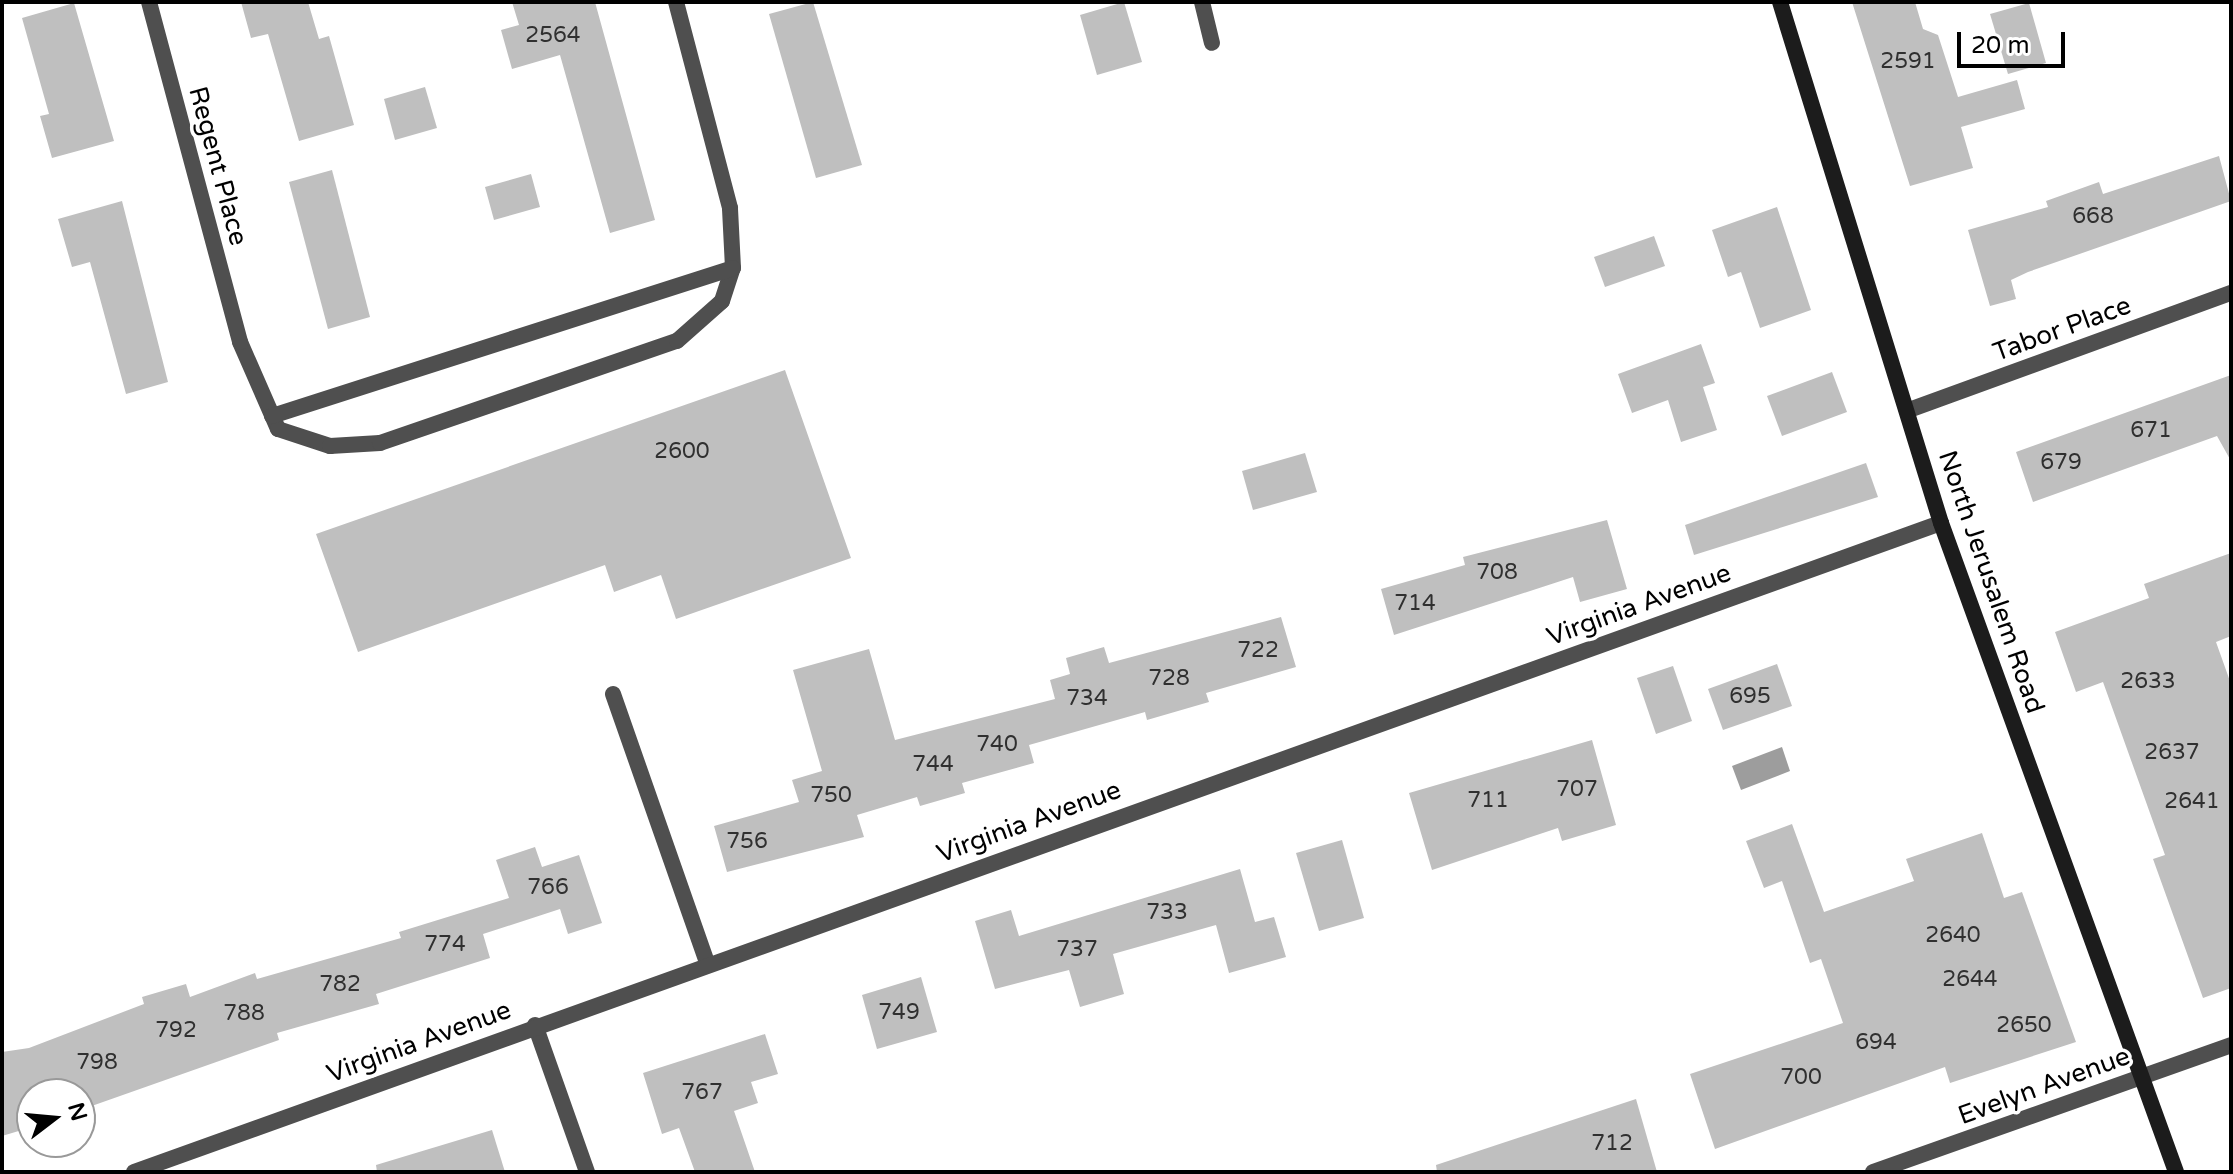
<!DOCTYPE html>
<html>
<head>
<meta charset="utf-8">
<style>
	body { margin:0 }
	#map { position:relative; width:2233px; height:1174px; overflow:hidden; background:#fff; font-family:"Varela Round",sans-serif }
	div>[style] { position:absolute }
	.water>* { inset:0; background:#9d9d9d }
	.building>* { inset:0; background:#bfbfbf }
	.service>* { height:16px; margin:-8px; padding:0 8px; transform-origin:8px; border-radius:8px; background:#4f4f4f }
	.minor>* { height:16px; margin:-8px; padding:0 8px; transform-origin:8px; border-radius:8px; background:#4f4f4f }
	.secondary>* { height:16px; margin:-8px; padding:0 8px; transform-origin:8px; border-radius:8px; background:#1c1c1c }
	span { translate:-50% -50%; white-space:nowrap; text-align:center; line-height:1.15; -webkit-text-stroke:7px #fff; paint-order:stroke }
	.number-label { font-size:22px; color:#303030 }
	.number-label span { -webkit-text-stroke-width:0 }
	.street-label { font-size:26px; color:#000 }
	.frame { position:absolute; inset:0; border:4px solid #000; pointer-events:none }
	.north { position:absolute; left:16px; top:1078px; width:80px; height:80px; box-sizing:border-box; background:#fff; border:2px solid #999; border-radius:50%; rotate:74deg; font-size:22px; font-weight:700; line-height:32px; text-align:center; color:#000 }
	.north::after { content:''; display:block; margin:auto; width:28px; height:36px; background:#000; clip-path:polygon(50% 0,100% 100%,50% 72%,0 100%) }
	.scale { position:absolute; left:1957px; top:32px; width:108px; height:36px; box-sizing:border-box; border:4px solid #000; border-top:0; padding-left:10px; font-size:24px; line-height:28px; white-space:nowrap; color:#000; -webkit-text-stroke:6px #fff; paint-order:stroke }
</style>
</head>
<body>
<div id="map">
	<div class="water">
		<div style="clip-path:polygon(1782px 747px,1790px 771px,1741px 790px,1732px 766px)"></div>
	</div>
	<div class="building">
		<div style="clip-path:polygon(241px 2px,308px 2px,319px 39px,329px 36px,354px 125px,299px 141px,268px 34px,251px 38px)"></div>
		<div style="clip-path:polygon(512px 2px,595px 2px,655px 220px,610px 233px,560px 55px,512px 69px,501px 30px,519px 25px)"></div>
		<div style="clip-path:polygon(813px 2px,862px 165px,816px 178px,769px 14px)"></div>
		<div style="clip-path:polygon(1124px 2px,1142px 62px,1097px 75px,1080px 15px)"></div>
		<div style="clip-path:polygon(1852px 2px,1915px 2px,1923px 29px,1938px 35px,1958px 97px,2017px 80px,2025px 109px,1961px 127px,1973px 168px,1910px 186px)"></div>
		<div style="clip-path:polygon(74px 3px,114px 141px,52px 158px,40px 116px,49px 114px,22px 18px)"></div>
		<div style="clip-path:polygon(2029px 3px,2046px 63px,2008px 74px,1990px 14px)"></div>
		<div style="clip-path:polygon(425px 87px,437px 128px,395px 140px,384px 99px)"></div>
		<div style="clip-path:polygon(2219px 156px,2231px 201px,2028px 272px,2011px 280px,2016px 299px,1990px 306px,1968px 230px,2048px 207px,2046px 201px,2099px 182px,2103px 194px)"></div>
		<div style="clip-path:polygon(332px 170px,370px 317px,328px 329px,289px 182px)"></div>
		<div style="clip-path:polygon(531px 174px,540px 207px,494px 220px,485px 187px)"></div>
		<div style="clip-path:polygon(122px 201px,168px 382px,126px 394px,90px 262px,72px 267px,58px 219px)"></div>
		<div style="clip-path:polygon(1777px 207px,1811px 310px,1760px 328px,1741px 272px,1728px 277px,1712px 230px)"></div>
		<div style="clip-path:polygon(1654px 236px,1665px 266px,1605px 287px,1594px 257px)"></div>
		<div style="clip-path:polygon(1701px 344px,1715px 383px,1703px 387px,1717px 430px,1681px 442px,1668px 400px,1632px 413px,1618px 374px)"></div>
		<div style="clip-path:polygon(785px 370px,851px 558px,676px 619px,661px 575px,614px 592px,605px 565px,358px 652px,316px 534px)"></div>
		<div style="clip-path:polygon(1832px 372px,1847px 412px,1782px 436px,1767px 396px)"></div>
		<div style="clip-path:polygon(2231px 375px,2231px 461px,2217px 436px,2033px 502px,2016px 452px)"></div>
		<div style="clip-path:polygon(1305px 453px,1317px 492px,1253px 510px,1242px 471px)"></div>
		<div style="clip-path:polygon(1866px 463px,1878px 497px,1694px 555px,1685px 525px)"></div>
		<div style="clip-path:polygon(1607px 520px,1627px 589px,1580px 602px,1573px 577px,1394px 635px,1381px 589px,1465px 565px,1463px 557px)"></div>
		<div style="clip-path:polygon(2231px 553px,2231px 636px,2216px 642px,2231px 684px,2231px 988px,2203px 998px,2153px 859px,2165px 855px,2103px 682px,2076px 692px,2055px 632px,2149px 598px,2144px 584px)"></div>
		<div style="clip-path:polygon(1281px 617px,1296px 667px,1206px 693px,1209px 702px,1147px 720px,1145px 712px,1029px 745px,1034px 763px,962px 783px,965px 793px,920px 806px,917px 797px,857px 815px,864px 837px,727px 872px,714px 826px,799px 802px,792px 780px,822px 771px,793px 670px,869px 649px,895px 740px,1055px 699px,1050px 680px,1070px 674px,1066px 658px,1104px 647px,1109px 663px)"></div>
		<div style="clip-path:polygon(1777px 664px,1792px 706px,1723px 730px,1708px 689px)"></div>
		<div style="clip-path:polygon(1673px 666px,1692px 721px,1656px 734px,1637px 678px)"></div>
		<div style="clip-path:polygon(1592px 740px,1616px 825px,1562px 841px,1558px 828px,1432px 870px,1409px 793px)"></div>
		<div style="clip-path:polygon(1792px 824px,1824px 912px,1914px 881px,1906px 859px,1982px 833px,2004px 898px,2022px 892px,2076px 1042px,1950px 1083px,1945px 1067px,1715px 1149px,1690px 1074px,1843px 1023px,1821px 959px,1810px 963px,1782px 881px,1764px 888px,1746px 841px)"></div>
		<div style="clip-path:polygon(1342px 840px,1364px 918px,1319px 931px,1296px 853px)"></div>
		<div style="clip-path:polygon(535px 847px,542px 867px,579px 855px,602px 923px,568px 934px,560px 909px,483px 934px,490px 958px,376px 994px,379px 1004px,277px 1033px,279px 1040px,86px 1108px,81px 1094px,32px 1094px,32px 1127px,2px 1136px,2px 1052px,29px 1048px,144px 1004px,142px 997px,186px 984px,190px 997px,255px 973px,257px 979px,401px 938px,399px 932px,509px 898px,496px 860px)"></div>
		<div style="clip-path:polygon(1240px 869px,1255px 922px,1274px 917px,1286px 957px,1229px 973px,1216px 925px,1113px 954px,1124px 994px,1080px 1007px,1069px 970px,995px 989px,975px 921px,1011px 910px,1019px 936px)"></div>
		<div style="clip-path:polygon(921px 977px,937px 1032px,877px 1049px,862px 995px)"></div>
		<div style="clip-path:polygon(765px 1034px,778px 1074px,751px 1082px,758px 1103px,734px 1111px,755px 1172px,695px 1172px,679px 1128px,662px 1134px,643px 1073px)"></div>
		<div style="clip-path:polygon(1636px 1099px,1657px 1172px,1437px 1172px,1436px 1165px)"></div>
		<div style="clip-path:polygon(492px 1130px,505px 1172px,377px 1172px,376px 1165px)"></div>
	</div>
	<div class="service">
		<div style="left:240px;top:342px;width:95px;rotate:66.4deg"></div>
		<div style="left:278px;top:429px;width:55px;rotate:18.1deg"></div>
		<div style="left:330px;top:446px;width:50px;rotate:-3.4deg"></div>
		<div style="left:380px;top:443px;width:314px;rotate:-19deg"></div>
		<div style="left:677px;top:341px;width:60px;rotate:-41.6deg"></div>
		<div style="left:722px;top:301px;width:35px;rotate:-72deg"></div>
		<div style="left:733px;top:268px;width:60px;rotate:-92.9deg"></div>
		<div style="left:272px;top:416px;width:484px;rotate:-17.8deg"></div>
	</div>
	<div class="minor">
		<div style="left:149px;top:2px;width:352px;rotate:75deg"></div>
		<div style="left:676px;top:2px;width:213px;rotate:75.3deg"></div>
		<div style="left:1202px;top:2px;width:42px;rotate:76.3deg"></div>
		<div style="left:1909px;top:410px;width:343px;rotate:-20deg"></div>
		<div style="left:613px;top:694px;width:284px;rotate:70.7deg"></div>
		<div style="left:535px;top:1025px;width:156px;rotate:70.5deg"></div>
		<div style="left:134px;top:1172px;width:1920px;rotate:-19.76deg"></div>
		<div style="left:1873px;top:1172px;width:380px;rotate:-19.5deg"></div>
	</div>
	<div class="secondary">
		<div style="left:1780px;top:2px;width:545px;rotate:72.83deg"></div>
		<div style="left:1941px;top:523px;width:690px;rotate:70.09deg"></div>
	</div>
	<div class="number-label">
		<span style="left:553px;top:36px">2564</span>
		<span style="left:1908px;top:62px">2591</span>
		<span style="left:2093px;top:217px">668</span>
		<span style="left:2151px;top:431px">671</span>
		<span style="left:682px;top:452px">2600</span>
		<span style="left:2061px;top:463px">679</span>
		<span style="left:1497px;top:573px">708</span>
		<span style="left:1415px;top:604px">714</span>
		<span style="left:1258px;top:651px">722</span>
		<span style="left:1169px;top:679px">728</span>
		<span style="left:2148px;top:682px">2633</span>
		<span style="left:1750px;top:697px">695</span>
		<span style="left:1087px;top:699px">734</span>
		<span style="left:997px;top:745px">740</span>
		<span style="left:2172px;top:753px">2637</span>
		<span style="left:933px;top:765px">744</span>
		<span style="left:1577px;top:790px">707</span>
		<span style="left:831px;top:796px">750</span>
		<span style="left:1488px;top:801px">711</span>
		<span style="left:2192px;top:802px">2641</span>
		<span style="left:747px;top:842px">756</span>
		<span style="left:548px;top:888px">766</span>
		<span style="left:1167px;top:913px">733</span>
		<span style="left:1953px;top:936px">2640</span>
		<span style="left:445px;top:945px">774</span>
		<span style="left:1077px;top:950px">737</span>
		<span style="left:1970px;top:980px">2644</span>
		<span style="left:340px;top:985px">782</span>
		<span style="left:899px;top:1013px">749</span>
		<span style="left:244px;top:1014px">788</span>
		<span style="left:2024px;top:1026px">2650</span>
		<span style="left:176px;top:1031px">792</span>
		<span style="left:1876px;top:1043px">694</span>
		<span style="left:97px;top:1063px">798</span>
		<span style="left:1801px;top:1078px">700</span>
		<span style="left:702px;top:1093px">767</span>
		<span style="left:1612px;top:1144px">712</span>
	</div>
	<div class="street-label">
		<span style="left:218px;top:166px;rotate:75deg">Regent Place</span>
		<span style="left:2062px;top:329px;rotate:-20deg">Tabor Place</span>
		<span style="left:1991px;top:582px;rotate:71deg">North Jerusalem Road</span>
		<span style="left:1639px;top:605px;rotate:-20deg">Virginia Avenue</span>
		<span style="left:1029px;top:822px;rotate:-20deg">Virginia Avenue</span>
		<span style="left:419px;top:1042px;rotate:-20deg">Virginia Avenue</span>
		<span style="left:2044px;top:1086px;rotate:-20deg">Evelyn Avenue</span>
	</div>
	<div class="frame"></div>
	<div class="north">N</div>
	<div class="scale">20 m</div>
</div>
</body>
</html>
